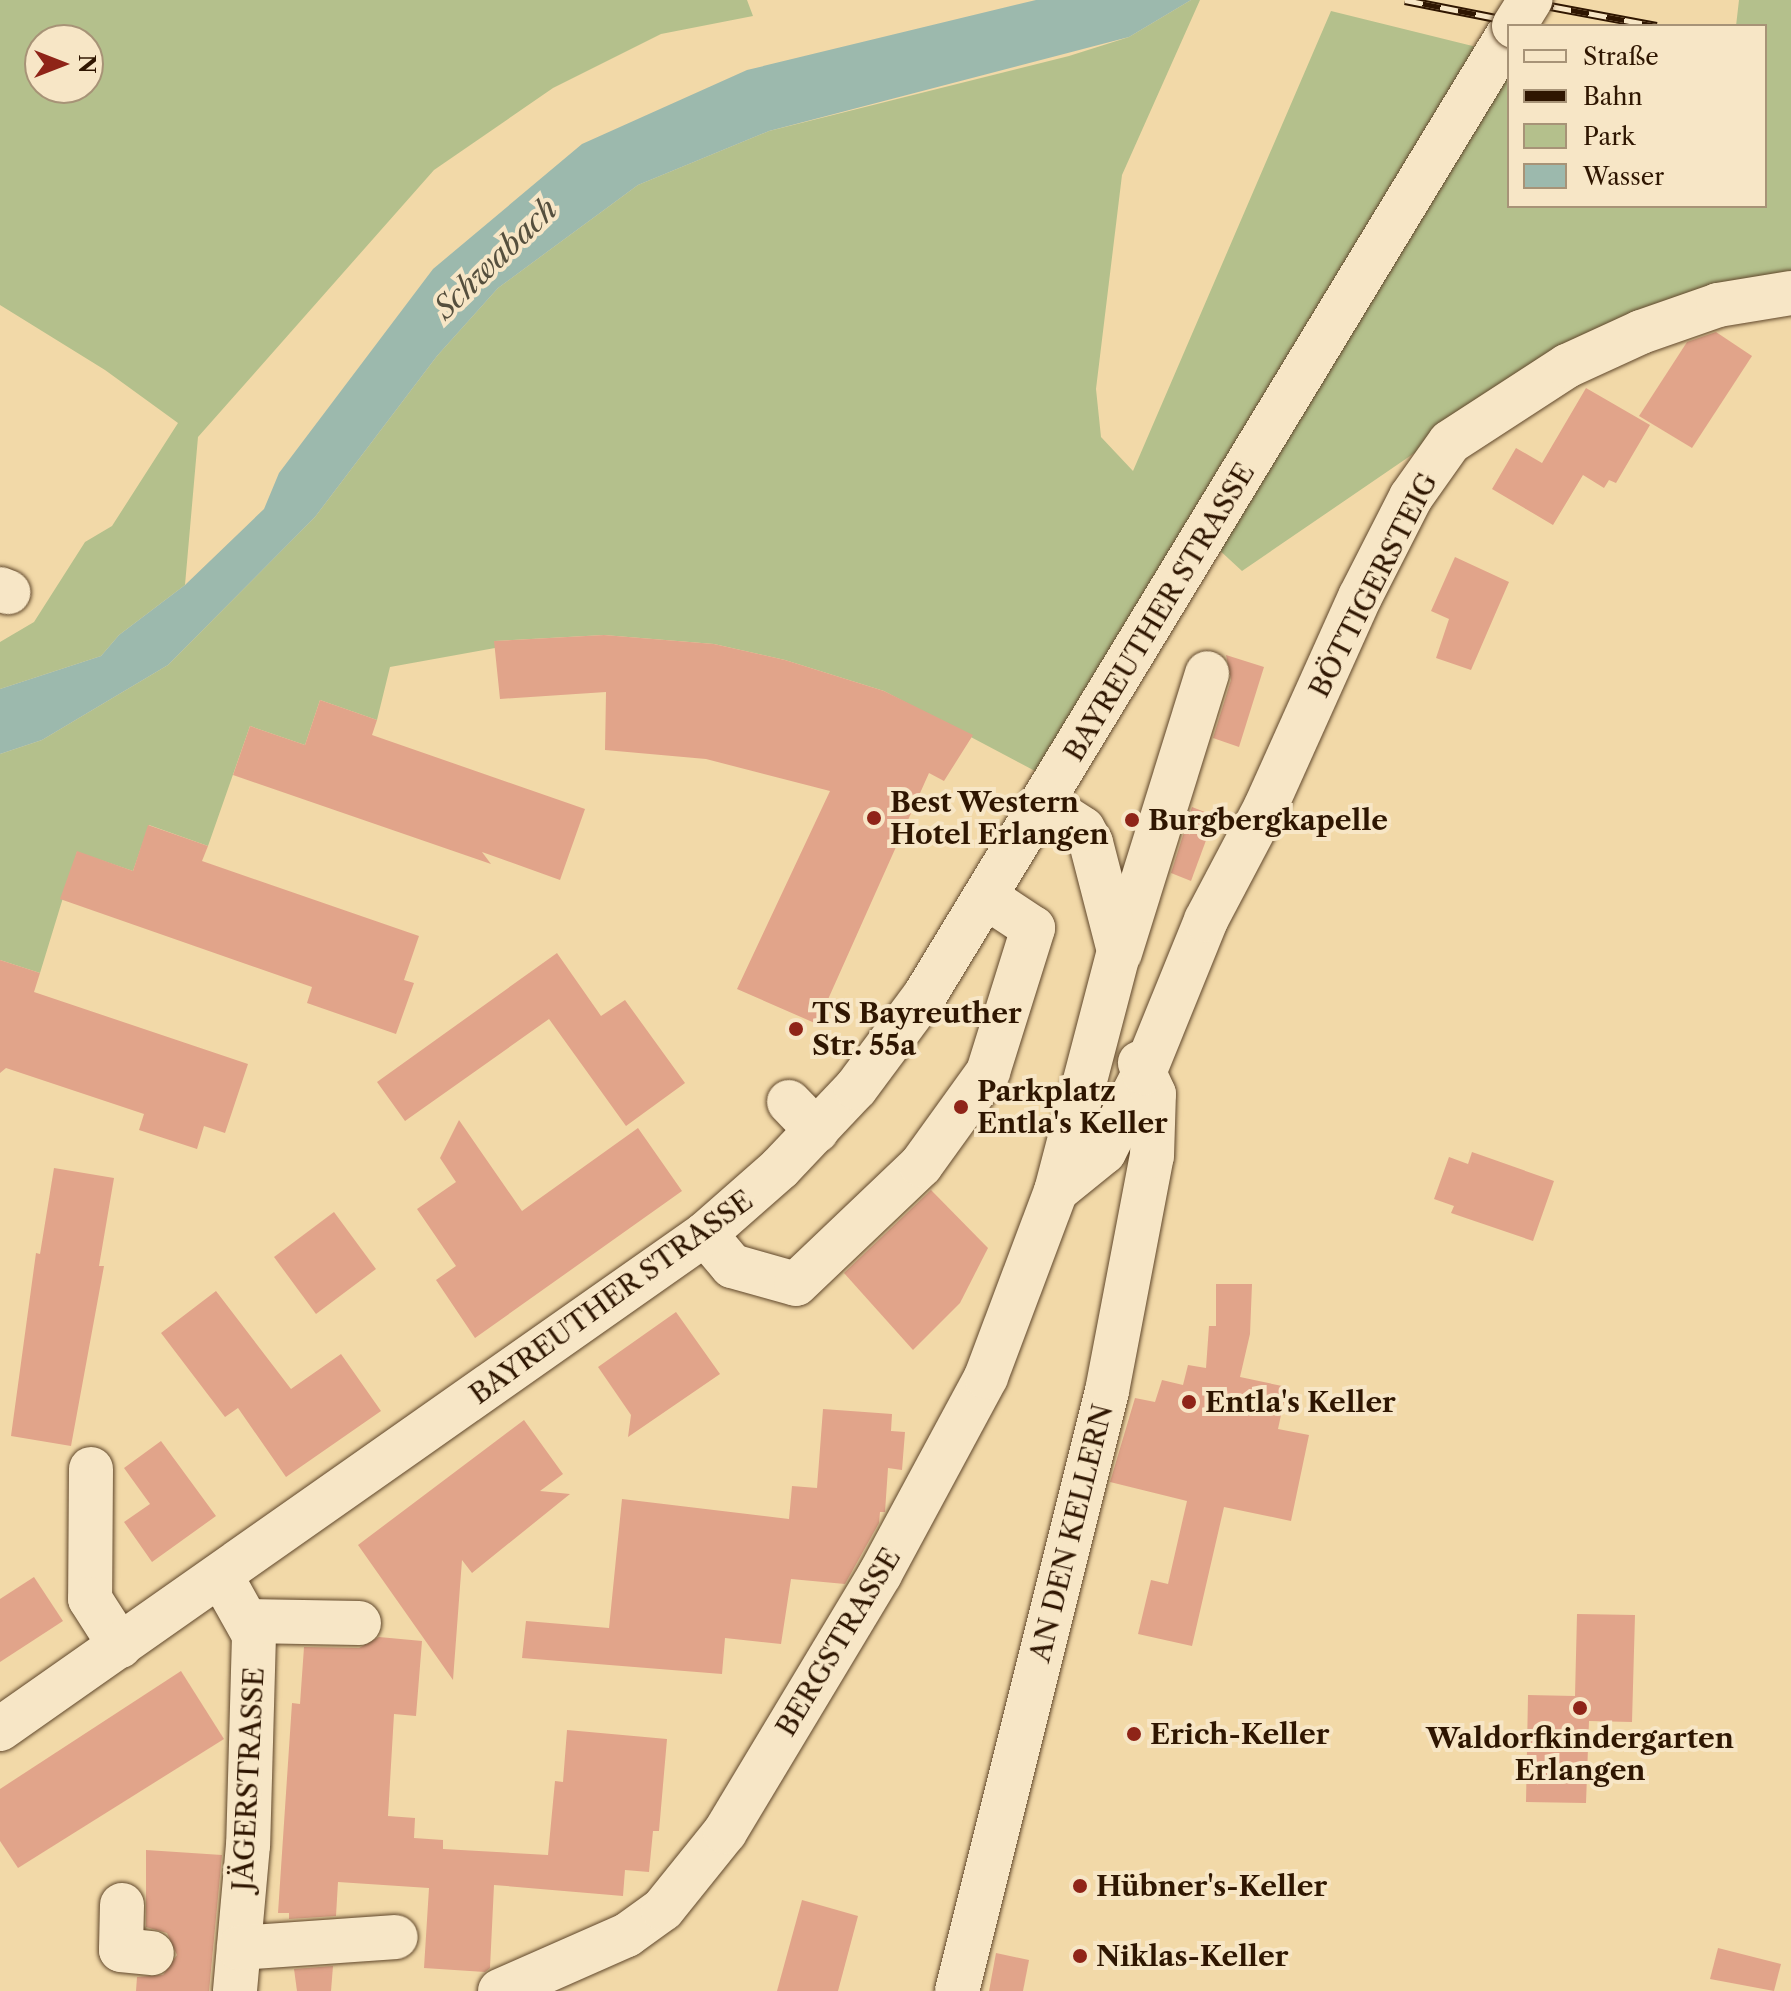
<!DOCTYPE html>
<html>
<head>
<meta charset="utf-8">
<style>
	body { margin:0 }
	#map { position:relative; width:1791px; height:1991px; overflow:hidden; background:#f2d9a8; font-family:"Libre Caslon Text",serif }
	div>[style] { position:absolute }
	.green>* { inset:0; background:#b4c08c }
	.water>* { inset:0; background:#9cb9ad }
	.building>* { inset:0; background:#e1a48a }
	.roads { filter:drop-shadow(0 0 2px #60472b) drop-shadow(0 0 2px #60472b) }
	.minor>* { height:44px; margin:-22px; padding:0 22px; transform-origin:22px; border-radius:22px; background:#f7e6c6 }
	.rail>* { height:9px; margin-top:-4.5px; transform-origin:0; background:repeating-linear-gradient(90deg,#f7e6c6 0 18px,#2f1601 0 36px); box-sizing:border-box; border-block:2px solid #2f1601 }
	.bridges { filter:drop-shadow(0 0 2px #60472b) drop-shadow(0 0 2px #60472b) }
	.minor-bridge>* { height:44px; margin:-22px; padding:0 22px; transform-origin:22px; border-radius:22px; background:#f7e6c6 }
	.dots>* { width:22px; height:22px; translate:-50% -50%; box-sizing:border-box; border:4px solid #f7e6c6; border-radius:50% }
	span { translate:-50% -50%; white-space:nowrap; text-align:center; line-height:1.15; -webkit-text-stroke:8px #f7e6c6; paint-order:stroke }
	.street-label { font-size:28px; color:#2f1601 }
	.poi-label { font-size:28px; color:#2f1601; font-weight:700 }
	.left { translate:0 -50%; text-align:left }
	.water-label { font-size:30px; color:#554f3d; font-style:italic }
	.legend { position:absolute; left:1507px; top:24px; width:260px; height:184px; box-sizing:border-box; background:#f7e6c6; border:2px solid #a79377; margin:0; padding:10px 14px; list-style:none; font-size:24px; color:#2f1601 }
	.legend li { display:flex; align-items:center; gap:16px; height:40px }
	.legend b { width:40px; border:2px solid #a79377 }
	.north { position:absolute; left:24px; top:24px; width:80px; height:80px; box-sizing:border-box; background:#f7e6c6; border:2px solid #a79377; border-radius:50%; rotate:90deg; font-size:22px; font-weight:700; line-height:32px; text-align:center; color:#2f1601 }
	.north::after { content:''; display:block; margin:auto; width:28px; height:36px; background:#8f2418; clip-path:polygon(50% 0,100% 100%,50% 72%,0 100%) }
</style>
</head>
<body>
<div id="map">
	<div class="green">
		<div style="clip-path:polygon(evenodd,0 0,747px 0,753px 16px,661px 34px,553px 88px,434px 170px,198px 437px,185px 585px,119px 635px,101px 656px,0 689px,0 642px,34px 622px,85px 542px,112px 526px,178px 423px,105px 370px,0 305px,0 0,40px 40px,88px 40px,88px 88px,40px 88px,40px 40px)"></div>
		<div style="clip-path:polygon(1191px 0,1200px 0,1122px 175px,1096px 389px,1101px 437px,1133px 471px,1331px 11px,1509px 55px,1509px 206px,1765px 206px,1765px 26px,1736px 26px,1739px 0,1791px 0,1791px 282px,1451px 428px,1242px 571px,1190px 523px,1035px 771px,884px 691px,785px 660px,714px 644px,604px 635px,495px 641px,495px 648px,390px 667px,377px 720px,320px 700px,305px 745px,250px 726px,208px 846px,149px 825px,133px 871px,77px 852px,40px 973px,0 960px,0 754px,42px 740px,168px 665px,315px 517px,437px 356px,498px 288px,638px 185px,769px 131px,1069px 56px,1129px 37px)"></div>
	</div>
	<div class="water">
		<div style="clip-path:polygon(1036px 0,1191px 0,1129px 37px,769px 131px,638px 185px,498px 288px,437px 356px,315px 517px,168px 665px,42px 740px,0 754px,0 689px,101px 656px,119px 635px,185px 585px,264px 509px,279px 473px,433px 269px,582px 144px,747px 70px)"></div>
	</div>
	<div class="building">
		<div style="clip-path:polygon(1716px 332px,1752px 356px,1692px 448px,1639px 416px,1687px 342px)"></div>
		<div style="clip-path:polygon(1586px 388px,1650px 425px,1616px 483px,1609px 480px,1604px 488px,1583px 475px,1553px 525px,1492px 489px,1516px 448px,1542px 463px)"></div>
		<div style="clip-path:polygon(1455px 557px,1509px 582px,1471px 670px,1436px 658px,1449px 619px,1431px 611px)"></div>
		<div style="clip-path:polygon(604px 635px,714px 644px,785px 660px,884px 691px,973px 735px,944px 781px,929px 773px,817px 1024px,737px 989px,830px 791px,706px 759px,605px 750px,606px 692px,500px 699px,494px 641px)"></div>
		<div style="clip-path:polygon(1226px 655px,1264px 667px,1239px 747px,1213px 738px,1231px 680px)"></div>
		<div style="clip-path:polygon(320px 700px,377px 720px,372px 735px,585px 809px,560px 880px,482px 852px,491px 864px,233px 775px,250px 726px,305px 745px)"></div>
		<div style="clip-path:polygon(1192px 807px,1215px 816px,1191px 881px,1171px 873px)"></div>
		<div style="clip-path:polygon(148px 825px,208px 846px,202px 861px,419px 936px,404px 980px,414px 983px,396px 1034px,307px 1003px,312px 987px,60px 899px,77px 851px,133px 871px)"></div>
		<div style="clip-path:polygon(557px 953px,601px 1016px,625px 1000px,685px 1083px,626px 1126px,549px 1019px,405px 1121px,377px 1082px)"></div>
		<div style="clip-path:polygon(0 960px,40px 973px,34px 992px,248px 1064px,225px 1133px,204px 1126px,197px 1149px,139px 1130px,144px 1114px,6px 1068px,0 1073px)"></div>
		<div style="clip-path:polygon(459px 1120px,522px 1211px,638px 1128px,682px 1191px,475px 1338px,436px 1280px,456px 1266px,417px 1209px,456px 1182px,440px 1158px)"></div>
		<div style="clip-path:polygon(1472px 1152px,1554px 1181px,1533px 1241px,1451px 1213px,1454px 1206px,1434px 1199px,1449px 1157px,1468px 1164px)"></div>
		<div style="clip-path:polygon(54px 1168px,114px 1178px,99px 1266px,104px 1266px,71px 1446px,11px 1436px,36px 1253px,40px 1254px)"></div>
		<div style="clip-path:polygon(931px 1190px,988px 1248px,960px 1303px,913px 1350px,844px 1273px)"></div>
		<div style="clip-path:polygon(334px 1212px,376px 1269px,316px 1314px,274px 1257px)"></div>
		<div style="clip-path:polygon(1216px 1284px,1252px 1284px,1250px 1334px,1240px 1377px,1287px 1387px,1278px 1429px,1309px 1435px,1291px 1521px,1224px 1507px,1192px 1646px,1138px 1634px,1151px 1580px,1168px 1584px,1187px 1501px,1110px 1482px,1135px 1398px,1155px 1402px,1162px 1380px,1183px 1385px,1188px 1365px,1206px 1368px,1209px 1326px,1216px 1326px)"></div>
		<div style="clip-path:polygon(216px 1291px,291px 1389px,341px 1354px,381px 1411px,286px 1477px,238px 1408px,225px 1417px,161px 1333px)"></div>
		<div style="clip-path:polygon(676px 1312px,720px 1374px,628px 1437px,631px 1415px,598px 1367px)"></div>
		<div style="clip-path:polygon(823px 1409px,892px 1414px,891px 1431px,905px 1432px,902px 1470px,888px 1468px,885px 1512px,880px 1512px,879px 1523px,845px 1584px,791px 1579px,781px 1644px,725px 1638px,722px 1674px,522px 1658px,526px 1621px,609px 1628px,622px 1499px,789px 1519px,792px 1486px,817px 1488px)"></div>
		<div style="clip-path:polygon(524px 1420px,563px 1474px,540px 1491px,570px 1494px,472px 1573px,462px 1560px,453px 1680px,358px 1545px)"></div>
		<div style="clip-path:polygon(161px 1441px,216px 1516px,152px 1562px,124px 1522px,150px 1504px,124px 1468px)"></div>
		<div style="clip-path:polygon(34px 1577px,63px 1621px,0 1662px,0 1599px)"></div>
		<div style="clip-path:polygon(1577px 1614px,1635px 1615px,1632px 1722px,1589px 1721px,1586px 1803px,1526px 1802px,1528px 1695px,1575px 1696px)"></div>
		<div style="clip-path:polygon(379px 1637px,422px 1641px,416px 1716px,394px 1714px,388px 1816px,415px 1818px,414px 1838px,443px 1840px,443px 1849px,548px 1855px,555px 1781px,563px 1782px,567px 1730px,667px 1739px,659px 1831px,653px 1831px,649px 1872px,625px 1870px,623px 1896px,494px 1885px,490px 1968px,485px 1972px,424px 1968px,429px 1888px,338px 1882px,336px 1916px,289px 1919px,289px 1913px,278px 1913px,292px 1703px,300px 1704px,304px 1647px,359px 1648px)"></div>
		<div style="clip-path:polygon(181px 1671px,224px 1739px,18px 1868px,0 1841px,0 1789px)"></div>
		<div style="clip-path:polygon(146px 1850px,222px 1855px,209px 1991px,136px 1991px,137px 1977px,163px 1975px,177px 1955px,167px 1933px,146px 1927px)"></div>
		<div style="clip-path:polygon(802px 1900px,858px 1916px,838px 1991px,777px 1991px)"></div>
		<div style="clip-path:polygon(1718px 1948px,1781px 1964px,1774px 1991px,1710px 1979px)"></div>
		<div style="clip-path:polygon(996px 1953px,1029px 1960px,1023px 1991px,989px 1991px)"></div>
		<div style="clip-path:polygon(333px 1966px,331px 1991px,297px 1991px,294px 1969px)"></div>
	</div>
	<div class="roads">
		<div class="minor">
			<div style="left:0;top:589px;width:9px;rotate:21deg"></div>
			<div style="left:1120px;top:953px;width:293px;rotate:-72.7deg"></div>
			<div style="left:789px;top:1102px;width:40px;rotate:46deg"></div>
			<div style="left:1056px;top:1191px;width:62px;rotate:-39.1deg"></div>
			<div style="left:1104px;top:1152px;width:89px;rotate:-63.1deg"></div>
			<div style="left:1144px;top:1073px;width:11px;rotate:-112deg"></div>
			<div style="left:705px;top:1234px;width:42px;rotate:49.8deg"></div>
			<div style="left:732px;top:1266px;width:66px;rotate:15.7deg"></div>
			<div style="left:796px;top:1284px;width:173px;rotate:-43.6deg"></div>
			<div style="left:921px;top:1165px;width:115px;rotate:-54.2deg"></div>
			<div style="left:988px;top:1072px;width:151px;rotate:-72.6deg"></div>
			<div style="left:1033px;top:928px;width:56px;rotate:-146.6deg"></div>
			<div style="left:91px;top:1469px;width:130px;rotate:90.4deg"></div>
			<div style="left:90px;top:1599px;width:56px;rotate:57.4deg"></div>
			<div style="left:221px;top:1576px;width:68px;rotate:60.8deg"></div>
			<div style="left:254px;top:1635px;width:210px;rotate:91.6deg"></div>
			<div style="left:248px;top:1845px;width:147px;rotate:95.1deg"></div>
			<div style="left:247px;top:1621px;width:112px;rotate:1deg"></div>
			<div style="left:0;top:1729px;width:861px;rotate:-35.07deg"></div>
			<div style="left:705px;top:1234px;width:100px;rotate:-41.3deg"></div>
			<div style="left:780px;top:1168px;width:110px;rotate:-46.5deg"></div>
			<div style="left:856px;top:1088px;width:116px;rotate:-53.4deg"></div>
			<div style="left:925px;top:995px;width:1125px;rotate:-58.74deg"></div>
			<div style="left:122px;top:1905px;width:45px;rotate:91.3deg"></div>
			<div style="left:121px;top:1950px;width:31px;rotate:6deg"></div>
			<div style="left:239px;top:1948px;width:157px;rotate:-4deg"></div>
			<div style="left:500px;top:1991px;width:139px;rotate:-23.8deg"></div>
			<div style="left:627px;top:1935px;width:44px;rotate:-35.8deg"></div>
			<div style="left:663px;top:1909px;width:99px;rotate:-51.2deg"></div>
			<div style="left:725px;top:1832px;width:301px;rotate:-59deg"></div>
			<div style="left:880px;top:1574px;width:224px;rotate:-61.7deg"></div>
			<div style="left:986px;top:1377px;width:199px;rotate:-69.4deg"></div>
			<div style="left:1056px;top:1191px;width:248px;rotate:-75.3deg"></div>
			<div style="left:1119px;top:951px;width:112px;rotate:-104.5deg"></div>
			<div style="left:1091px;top:843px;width:16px;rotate:-120deg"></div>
			<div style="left:1083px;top:829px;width:48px;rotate:-147deg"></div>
			<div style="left:957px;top:1991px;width:618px;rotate:-75.96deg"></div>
			<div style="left:1107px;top:1391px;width:239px;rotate:-79.2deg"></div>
			<div style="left:1152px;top:1156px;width:62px;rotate:-88.2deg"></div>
			<div style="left:1154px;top:1094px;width:23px;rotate:-115deg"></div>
			<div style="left:1144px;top:1073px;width:165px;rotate:-67.9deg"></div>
			<div style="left:1206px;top:920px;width:129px;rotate:-62.2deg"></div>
			<div style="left:1266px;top:806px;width:229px;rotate:-65.8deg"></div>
			<div style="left:1360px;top:597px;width:112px;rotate:-63deg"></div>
			<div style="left:1411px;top:497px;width:67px;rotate:-54.7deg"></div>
			<div style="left:1450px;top:442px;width:140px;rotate:-33deg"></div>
			<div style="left:1567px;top:366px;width:81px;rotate:-24.7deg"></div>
			<div style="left:1641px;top:332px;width:82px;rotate:-19.3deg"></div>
			<div style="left:1718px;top:305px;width:74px;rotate:-9.3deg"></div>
		</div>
	</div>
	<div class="rail">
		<div style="left:1405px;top:0;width:134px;rotate:11.2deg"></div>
		<div style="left:1518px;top:0;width:141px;rotate:10.6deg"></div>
	</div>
	<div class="bridges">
		<div class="minor-bridge">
			<div style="left:1514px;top:26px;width:31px;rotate:-58deg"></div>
		</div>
	</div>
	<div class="dots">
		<div style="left:874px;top:818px;background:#8f2418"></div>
		<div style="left:1132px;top:820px;background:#8f2418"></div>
		<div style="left:796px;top:1029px;background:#8f2418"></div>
		<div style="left:961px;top:1107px;background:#8f2418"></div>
		<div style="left:1189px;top:1402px;background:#8f2418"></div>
		<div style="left:1580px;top:1708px;background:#8f2418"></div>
		<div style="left:1134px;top:1734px;background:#8f2418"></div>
		<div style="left:1080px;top:1886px;background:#8f2418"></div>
		<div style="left:1080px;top:1956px;background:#8f2418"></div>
	</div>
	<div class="street-label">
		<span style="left:1373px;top:585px;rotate:-63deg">BÖTTIGERSTEIG</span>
		<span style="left:1159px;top:612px;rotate:-59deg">BAYREUTHER STRASSE</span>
		<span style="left:611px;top:1297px;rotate:-36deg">BAYREUTHER STRASSE</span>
		<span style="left:1071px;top:1533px;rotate:-76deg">AN DEN KELLERN</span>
		<span style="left:838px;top:1642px;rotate:-59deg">BERGSTRASSE</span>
		<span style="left:248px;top:1779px;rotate:-87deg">JÄGERSTRASSE</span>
	</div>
	<div class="poi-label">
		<span class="left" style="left:890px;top:818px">Best Western<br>Hotel Erlangen</span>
		<span class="left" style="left:1148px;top:820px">Burgbergkapelle</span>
		<span class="left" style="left:812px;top:1029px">TS Bayreuther<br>Str. 55a</span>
		<span class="left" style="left:977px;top:1107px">Parkplatz<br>Entla's Keller</span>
		<span class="left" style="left:1205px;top:1402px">Entla's Keller</span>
		<span class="left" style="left:1150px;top:1734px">Erich-Keller</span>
		<span style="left:1580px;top:1754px">Waldorfkindergarten<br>Erlangen</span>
		<span class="left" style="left:1096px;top:1886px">Hübner's-Keller</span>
		<span class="left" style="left:1096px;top:1956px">Niklas-Keller</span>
	</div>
	<div class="water-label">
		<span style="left:496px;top:259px;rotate:-44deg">Schwabach</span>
	</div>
	<ul class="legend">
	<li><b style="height:10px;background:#f7e6c6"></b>Straße</li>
	<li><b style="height:10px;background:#2f1601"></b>Bahn</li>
	<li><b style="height:22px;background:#b4c08c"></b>Park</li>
	<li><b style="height:22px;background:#9cb9ad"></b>Wasser</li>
	</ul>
	<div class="north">N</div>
</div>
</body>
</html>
